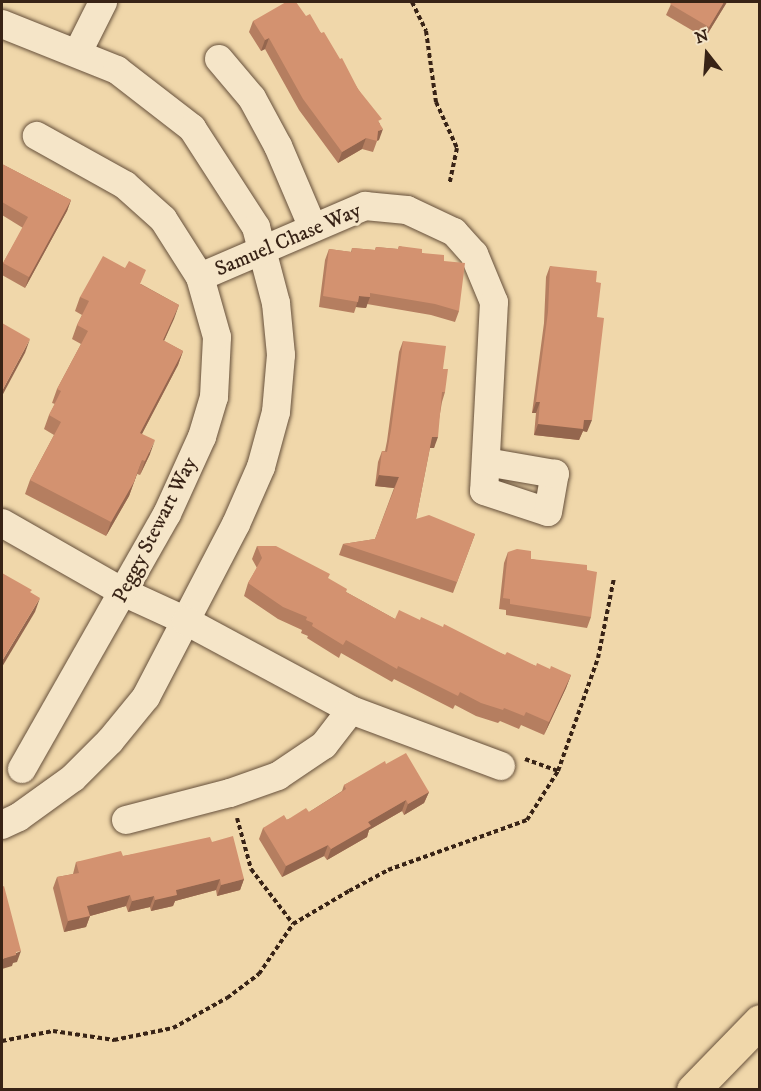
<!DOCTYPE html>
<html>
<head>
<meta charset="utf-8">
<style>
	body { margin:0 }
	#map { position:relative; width:761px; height:1091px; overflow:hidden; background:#f0d7aa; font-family:"IM FELL DW Pica",serif }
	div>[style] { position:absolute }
	.path>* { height:4px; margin-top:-2px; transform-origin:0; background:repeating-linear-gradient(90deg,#382316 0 4.5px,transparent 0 7.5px) }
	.roads { filter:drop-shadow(0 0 2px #66503b) drop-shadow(0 0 2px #66503b) }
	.street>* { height:28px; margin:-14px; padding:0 14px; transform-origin:14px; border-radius:14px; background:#f5e5c8 }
	.highway>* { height:33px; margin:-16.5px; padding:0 16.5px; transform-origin:16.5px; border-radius:16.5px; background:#f0d7aa }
	.wall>* { inset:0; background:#b57e60 }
	.shaded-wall>* { inset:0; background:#94664e }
	.building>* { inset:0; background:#d39270 }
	span { translate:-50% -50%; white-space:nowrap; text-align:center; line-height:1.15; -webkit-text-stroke:6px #f5e5c8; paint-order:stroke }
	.street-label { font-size:21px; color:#382316 }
	.frame { position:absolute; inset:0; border:3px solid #382316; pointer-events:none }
	.north { position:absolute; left:677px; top:24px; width:60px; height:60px; -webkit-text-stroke:4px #f5e5c8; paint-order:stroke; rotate:343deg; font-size:16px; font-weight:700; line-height:24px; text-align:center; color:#382316 }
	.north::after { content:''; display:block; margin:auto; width:21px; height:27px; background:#382316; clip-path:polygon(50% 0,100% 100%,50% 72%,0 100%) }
</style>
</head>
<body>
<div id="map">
	<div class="path">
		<div style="left:412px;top:2px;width:32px;rotate:64deg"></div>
		<div style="left:426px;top:31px;width:72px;rotate:82deg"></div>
		<div style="left:436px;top:102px;width:51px;rotate:65.5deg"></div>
		<div style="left:457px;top:148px;width:35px;rotate:102deg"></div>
		<div style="left:525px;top:759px;width:35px;rotate:20deg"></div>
		<div style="left:237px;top:818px;width:53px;rotate:74.6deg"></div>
		<div style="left:251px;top:869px;width:69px;rotate:52.6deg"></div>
		<div style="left:2px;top:1041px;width:52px;rotate:-11.1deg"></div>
		<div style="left:53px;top:1031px;width:62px;rotate:8.4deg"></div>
		<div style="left:114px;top:1040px;width:60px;rotate:-11.5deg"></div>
		<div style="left:173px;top:1028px;width:62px;rotate:-29.1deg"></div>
		<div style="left:227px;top:998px;width:40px;rotate:-37deg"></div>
		<div style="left:259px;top:974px;width:60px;rotate:-55.8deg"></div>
		<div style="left:293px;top:924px;width:65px;rotate:-30.5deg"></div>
		<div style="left:349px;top:891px;width:44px;rotate:-28.3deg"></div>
		<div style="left:388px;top:870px;width:148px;rotate:-19.8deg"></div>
		<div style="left:527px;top:820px;width:58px;rotate:-57.7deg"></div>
		<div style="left:558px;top:771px;width:120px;rotate:-70.5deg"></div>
		<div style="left:598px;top:658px;width:82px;rotate:-78.7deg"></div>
	</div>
	<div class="roads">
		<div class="street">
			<div style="left:2px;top:24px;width:124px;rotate:21.8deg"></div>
			<div style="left:117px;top:70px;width:95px;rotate:37.7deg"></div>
			<div style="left:192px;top:128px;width:118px;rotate:57.1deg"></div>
			<div style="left:256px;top:227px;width:79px;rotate:75.3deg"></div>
			<div style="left:276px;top:303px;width:52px;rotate:84.5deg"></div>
			<div style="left:281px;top:355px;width:57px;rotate:95deg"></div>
			<div style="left:276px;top:412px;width:57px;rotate:105.3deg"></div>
			<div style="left:261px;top:467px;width:62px;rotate:113.7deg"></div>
			<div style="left:236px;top:524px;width:195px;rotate:117.5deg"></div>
			<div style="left:146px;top:697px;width:57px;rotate:129.3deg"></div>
			<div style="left:110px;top:741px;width:52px;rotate:135deg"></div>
			<div style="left:73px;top:778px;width:67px;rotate:144.2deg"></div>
			<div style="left:19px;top:817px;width:19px;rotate:155deg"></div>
			<div style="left:78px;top:52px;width:56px;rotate:-63.4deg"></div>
			<div style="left:219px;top:59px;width:51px;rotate:49.8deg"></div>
			<div style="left:252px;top:98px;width:55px;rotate:61.6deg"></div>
			<div style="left:278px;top:146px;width:89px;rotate:66.9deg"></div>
			<div style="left:200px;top:277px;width:180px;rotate:-23.3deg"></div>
			<div style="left:365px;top:206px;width:42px;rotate:5.4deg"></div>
			<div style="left:407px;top:210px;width:52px;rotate:25.1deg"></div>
			<div style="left:454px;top:232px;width:30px;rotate:48deg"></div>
			<div style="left:474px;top:254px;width:52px;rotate:67.4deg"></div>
			<div style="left:494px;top:302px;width:189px;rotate:93deg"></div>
			<div style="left:484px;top:491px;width:67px;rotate:18.2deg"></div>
			<div style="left:548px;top:512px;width:39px;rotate:-80deg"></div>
			<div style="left:555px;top:474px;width:70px;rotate:-170.1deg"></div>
			<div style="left:2px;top:523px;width:139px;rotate:29.7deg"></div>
			<div style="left:123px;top:592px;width:69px;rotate:24.7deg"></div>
			<div style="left:186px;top:621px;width:187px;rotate:28.3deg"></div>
			<div style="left:351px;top:710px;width:160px;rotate:20.5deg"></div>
			<div style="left:22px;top:769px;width:293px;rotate:-60.4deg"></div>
			<div style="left:167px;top:514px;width:85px;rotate:-65.6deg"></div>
			<div style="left:202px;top:437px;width:42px;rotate:-73.3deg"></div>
			<div style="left:214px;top:397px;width:60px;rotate:-87.1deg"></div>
			<div style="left:217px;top:337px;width:62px;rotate:-105.8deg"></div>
			<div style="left:200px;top:277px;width:69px;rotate:-122.5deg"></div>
			<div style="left:163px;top:219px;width:51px;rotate:-138.2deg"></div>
			<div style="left:125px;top:185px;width:101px;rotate:-150.9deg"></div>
			<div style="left:126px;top:820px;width:107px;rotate:-14.6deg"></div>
			<div style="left:230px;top:793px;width:51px;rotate:-19.5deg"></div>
			<div style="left:278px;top:776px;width:55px;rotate:-34deg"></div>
			<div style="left:324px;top:745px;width:44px;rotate:-52.4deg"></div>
		</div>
		<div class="highway">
			<div style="left:693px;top:1090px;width:96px;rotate:-45.8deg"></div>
		</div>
	</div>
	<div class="wall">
		<div style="clip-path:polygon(672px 2px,727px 2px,705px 38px,666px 15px)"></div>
		<div style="clip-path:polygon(306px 16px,321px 33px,358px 89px,380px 124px,379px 140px,377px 141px,373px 152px,362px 149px,338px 163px,299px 110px,265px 49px,261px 51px,249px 32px,253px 21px)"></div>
		<div style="clip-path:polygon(2px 164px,71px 200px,67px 211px,25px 288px,2px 275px,2px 268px,3px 263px,23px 228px,2px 215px)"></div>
		<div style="clip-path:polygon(399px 246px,422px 253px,444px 261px,459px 311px,455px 322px,431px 315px,367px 304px,366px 308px,356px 307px,354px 313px,319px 307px,325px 260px,329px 249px,351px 252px,352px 248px,375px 250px,376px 247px,398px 249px)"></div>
		<div style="clip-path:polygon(550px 266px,596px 282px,587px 432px,583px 431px,579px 440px,534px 435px,536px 413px,532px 413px,544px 323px,546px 277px)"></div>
		<div style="clip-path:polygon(141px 284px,179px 305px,164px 341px,183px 351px,178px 365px,142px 434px,150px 454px,140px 475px,137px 474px,129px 496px,106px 536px,25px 494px,30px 480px,54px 435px,44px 429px,49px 415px,55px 404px,52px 403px,57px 389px,81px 344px,72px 339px,77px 325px,82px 315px,75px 311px,80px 297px)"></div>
		<div style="clip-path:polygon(403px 341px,443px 369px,445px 392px,442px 402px,434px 448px,430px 448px,416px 519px,475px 534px,453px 593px,339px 555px,343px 544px,375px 539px,394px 488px,375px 486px,378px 462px,382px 451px,385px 451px,387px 441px,399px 352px)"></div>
		<div style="clip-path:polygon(257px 546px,328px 579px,346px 592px,395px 619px,420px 620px,505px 655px,536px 666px,571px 675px,566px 688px,544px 735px,521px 725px,519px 729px,500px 721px,498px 723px,476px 716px,455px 705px,453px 709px,394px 679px,392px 682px,341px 653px,339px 658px,307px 638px,308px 636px,301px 633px,302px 630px,278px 619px,244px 596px,248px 583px,257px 568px,252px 559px)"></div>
		<div style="clip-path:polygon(508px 552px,531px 559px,587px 570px,591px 617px,587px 628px,506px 615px,506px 610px,499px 609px,504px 563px)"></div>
		<div style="clip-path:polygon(386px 764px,429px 792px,424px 803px,404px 815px,402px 811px,369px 830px,367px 837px,327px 860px,324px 856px,282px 877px,259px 839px,263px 828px,309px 812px,342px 791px,344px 785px)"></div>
		<div style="clip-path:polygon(212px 842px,244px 879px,240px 890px,217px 896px,216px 890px,175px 901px,173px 906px,151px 911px,150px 907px,128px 912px,126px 906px,90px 916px,86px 927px,64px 932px,53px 888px,57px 877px,73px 874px,76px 862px,123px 856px)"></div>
	</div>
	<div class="shaded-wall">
		<div style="clip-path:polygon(724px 2px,727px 2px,705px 38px,709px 27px)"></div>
		<div style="clip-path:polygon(269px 38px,265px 49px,261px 51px,265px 40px)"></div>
		<div style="clip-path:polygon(383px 129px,379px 140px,376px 141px,378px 131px)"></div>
		<div style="clip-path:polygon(366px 138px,362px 149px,338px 163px,342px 152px)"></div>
		<div style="clip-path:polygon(71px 200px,67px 211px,25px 288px,29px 277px)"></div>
		<div style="clip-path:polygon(359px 296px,370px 297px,366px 308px,356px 307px)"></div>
		<div style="clip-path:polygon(179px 305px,174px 319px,158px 354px,163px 340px)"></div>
		<div style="clip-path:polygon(30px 339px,25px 353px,2px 396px,2px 391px)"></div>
		<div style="clip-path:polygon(183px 351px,178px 365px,135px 447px,140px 433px)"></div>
		<div style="clip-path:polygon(536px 402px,540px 402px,536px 413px,532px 413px)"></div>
		<div style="clip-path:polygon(584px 420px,592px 420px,587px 432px,583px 431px,579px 440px,534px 435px,538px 424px)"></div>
		<div style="clip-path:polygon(432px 437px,438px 437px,434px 448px,428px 448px)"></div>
		<div style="clip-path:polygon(155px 440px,150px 454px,140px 475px,145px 461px)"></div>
		<div style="clip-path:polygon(142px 460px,129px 496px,106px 536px,111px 522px)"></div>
		<div style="clip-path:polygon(379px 475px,399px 477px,394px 488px,375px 486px)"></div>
		<div style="clip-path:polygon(40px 598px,35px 612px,2px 667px,2px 661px)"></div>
		<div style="clip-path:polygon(571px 675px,566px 688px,544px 735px,549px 722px)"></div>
		<div style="clip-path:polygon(429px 792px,424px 803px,404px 815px,408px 804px)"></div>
		<div style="clip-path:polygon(406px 800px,402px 811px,369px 830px,367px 837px,327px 860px,331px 849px,368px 822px)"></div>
		<div style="clip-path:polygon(328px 845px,324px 856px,282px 877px,286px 866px)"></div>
		<div style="clip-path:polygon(220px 879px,216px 890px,175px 901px,173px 906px,151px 911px,155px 900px,176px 890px)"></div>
		<div style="clip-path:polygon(244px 879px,240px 890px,217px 896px,221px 885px)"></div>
		<div style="clip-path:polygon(130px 895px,126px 906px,90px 916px,86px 927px,64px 932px,68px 921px,87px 906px)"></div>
		<div style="clip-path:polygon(154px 896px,150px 907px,128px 912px,132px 901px)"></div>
		<div style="clip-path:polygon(21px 951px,17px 962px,13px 963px,12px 966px,2px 969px,2px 959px)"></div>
	</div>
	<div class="building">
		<div style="clip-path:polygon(286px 2px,296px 2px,306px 16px,310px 14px,321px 33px,324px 32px,340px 59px,342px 58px,358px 89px,382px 119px,378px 121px,383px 129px,378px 131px,377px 141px,366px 138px,342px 152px,303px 99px,269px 38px,265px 40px,253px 21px)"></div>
		<div style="clip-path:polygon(672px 2px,724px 2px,709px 27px,670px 4px)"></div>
		<div style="clip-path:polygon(2px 164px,71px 200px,29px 277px,3px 263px,28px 217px,2px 202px)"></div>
		<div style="clip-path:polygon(399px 246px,422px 249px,422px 253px,444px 255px,444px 261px,465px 263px,459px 311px,435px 304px,370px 293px,370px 297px,359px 296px,358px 302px,323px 296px,329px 249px,352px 252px,352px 248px,375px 250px,376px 247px,398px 249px)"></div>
		<div style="clip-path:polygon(103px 256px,125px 268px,129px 261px,146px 270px,140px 284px,179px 305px,163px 340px,183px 351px,140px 433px,155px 440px,145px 461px,142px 460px,134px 482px,111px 522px,30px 480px,61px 422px,49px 415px,61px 391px,57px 389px,88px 331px,77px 325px,89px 301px,80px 297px)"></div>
		<div style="clip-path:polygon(550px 266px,597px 271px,596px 282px,601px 283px,597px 317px,604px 318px,592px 420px,584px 420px,583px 429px,538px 424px,540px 402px,536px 402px,548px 312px)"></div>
		<div style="clip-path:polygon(2px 323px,30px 339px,2px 391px)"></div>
		<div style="clip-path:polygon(403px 341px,446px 346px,443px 369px,448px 369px,445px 392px,442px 392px,438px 437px,432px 437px,416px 519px,429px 515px,475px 534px,457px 582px,343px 544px,375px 539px,399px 477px,379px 475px,382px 451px,387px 452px,391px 430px)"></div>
		<div style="clip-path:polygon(257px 546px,276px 546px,330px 574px,328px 578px,347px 589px,346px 592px,395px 619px,399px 610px,420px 620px,421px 617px,443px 627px,444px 624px,505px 655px,507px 652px,536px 666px,537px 663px,550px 669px,551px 666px,571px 675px,549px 722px,526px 712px,524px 716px,504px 708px,503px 710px,481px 703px,460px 692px,458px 696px,398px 666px,397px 669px,346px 640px,343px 645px,312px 626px,313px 623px,306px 620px,307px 617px,283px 607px,248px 583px,262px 558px)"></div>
		<div style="clip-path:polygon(517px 549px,531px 551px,531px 559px,587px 565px,587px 570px,597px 572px,591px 617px,510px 604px,510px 599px,503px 598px,508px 552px)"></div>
		<div style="clip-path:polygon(2px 573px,32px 590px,30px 592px,40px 598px,2px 661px)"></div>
		<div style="clip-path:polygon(406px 753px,429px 792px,408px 804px,406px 800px,368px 822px,371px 826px,331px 849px,328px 845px,286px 866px,263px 828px,284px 815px,287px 820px,306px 808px,309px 812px,346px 789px,344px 785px,385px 761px,386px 764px)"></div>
		<div style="clip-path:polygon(233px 836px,244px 879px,221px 885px,220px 879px,176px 890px,177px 895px,155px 900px,154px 896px,132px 901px,130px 895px,87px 906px,90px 916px,68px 921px,57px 877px,79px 873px,76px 862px,121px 851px,123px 856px,210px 837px,212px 842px)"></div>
		<div style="clip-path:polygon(4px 886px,21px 951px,16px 952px,16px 955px,2px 959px,2px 887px)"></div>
	</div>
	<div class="street-label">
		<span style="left:288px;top:240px;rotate:-23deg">Samuel Chase Way</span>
		<span style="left:155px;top:530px;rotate:-63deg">Peggy Stewart Way</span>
	</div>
	<div class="frame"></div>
	<div class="north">N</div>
</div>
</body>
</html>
